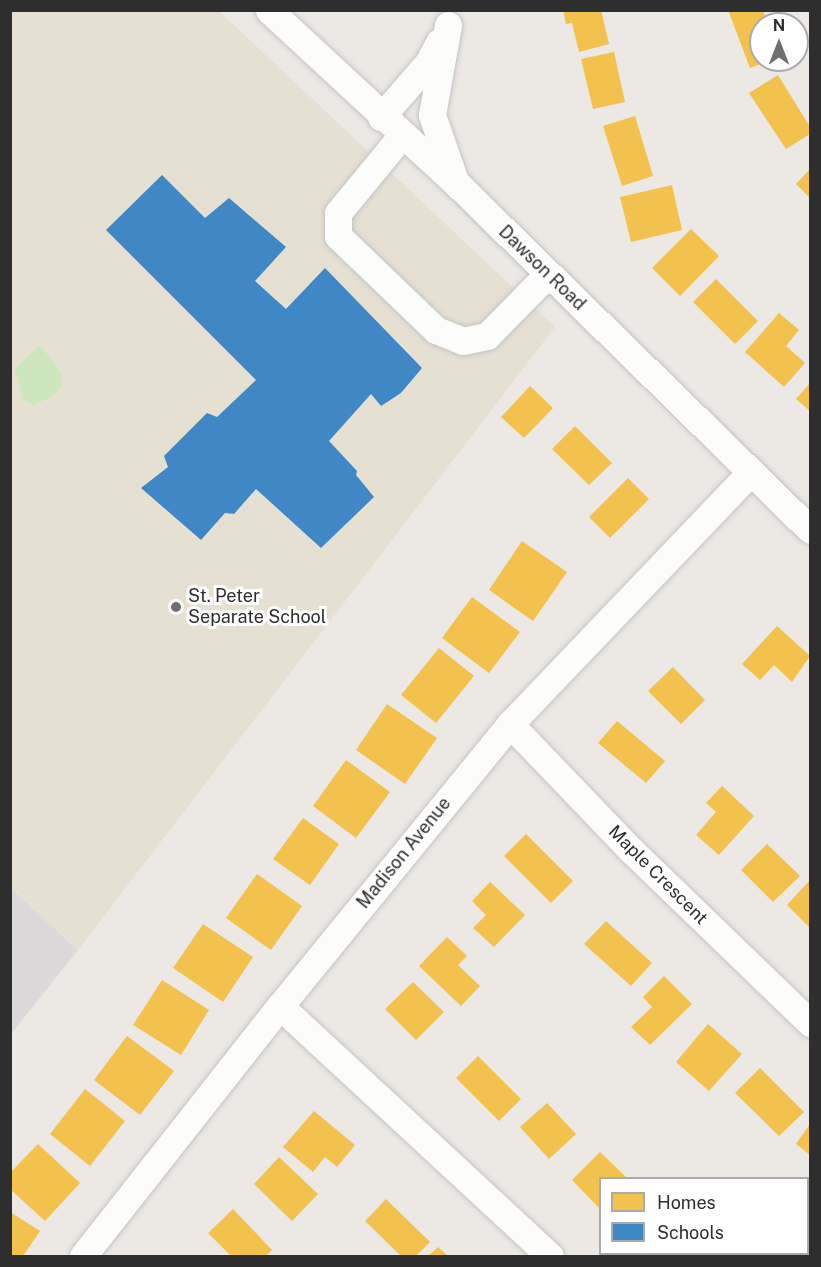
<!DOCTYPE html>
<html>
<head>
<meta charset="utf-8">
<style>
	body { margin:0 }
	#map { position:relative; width:821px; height:1267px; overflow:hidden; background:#ece8e4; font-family:"Public Sans",sans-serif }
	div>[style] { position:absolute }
	.industrial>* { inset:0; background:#dcd9db }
	.education>* { inset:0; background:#e6e0d3 }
	.green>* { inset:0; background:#cee6be }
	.homes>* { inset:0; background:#f2c14e }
	.schools>* { inset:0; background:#3f88c5 }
	.roads { filter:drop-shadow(0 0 2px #c5c4c5) drop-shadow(0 0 2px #c5c4c5) }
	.minor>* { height:27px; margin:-13.5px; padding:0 13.5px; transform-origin:13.5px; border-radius:13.5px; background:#fcfcfb }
	.dots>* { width:16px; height:16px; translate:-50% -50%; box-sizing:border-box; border:3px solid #fff; border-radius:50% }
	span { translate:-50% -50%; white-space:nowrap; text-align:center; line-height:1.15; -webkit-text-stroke:6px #fff; paint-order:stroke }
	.street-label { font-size:18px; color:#2e2e2e }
	.poi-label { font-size:18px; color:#2e2e2e }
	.left { translate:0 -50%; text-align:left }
	.frame { position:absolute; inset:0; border:12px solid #2e2e2e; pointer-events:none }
	.legend { position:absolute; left:599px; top:1177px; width:210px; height:78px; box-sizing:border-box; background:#fff; border:2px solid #ababab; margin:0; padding:8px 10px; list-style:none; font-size:18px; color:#2e2e2e }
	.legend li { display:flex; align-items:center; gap:12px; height:30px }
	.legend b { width:30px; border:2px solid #ababab }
	.north { position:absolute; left:749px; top:12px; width:60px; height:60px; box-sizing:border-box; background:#fff; border:2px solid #ababab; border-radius:50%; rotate:0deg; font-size:16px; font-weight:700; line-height:24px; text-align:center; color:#2e2e2e }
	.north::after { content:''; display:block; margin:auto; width:21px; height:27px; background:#706f6e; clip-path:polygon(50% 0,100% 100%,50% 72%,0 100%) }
</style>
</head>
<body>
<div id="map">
	<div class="industrial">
		<div style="clip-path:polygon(10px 887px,78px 950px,11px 1034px,10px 1034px)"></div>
	</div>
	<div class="education">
		<div style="clip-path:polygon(10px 11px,219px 11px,555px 327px,78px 950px,11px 887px)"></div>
	</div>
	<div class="green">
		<div style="clip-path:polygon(40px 345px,61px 372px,62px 386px,54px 396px,33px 405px,23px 400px,15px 369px)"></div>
	</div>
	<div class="homes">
		<div style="clip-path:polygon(563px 10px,601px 10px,609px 44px,579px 52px,572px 23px,566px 24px)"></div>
		<div style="clip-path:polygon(728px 10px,763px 10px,768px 24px,761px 24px,761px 60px,771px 60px,750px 68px)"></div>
		<div style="clip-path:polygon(614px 52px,625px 102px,593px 109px,581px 59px)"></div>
		<div style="clip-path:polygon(778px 75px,810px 127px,810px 134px,786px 149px,749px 93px)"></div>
		<div style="clip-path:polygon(635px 116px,653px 176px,622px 186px,603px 126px)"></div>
		<div style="clip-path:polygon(810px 169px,810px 198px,796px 184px)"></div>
		<div style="clip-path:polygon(672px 185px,682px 230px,631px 242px,620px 197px)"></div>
		<div style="clip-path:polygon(691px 229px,719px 256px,680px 296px,652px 268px)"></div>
		<div style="clip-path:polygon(716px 279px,758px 321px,735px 344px,693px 302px)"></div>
		<div style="clip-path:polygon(779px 313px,799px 330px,786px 346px,805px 363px,784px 387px,745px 352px)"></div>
		<div style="clip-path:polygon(810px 383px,810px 411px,796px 399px)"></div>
		<div style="clip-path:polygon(530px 386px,553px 408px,524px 438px,501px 417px)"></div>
		<div style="clip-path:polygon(575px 426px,612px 463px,589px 485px,552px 449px)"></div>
		<div style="clip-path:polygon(628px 478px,649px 499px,610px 538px,589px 517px)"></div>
		<div style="clip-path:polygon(522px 541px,567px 572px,533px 621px,489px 590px)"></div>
		<div style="clip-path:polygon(472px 597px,520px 632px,489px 673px,442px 638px)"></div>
		<div style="clip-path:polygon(777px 626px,810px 656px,792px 682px,774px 665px,760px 680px,742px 664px)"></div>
		<div style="clip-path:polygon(439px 648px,474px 676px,436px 723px,401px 695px)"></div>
		<div style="clip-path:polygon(673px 667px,705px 700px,681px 724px,648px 691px)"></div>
		<div style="clip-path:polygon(387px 704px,437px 738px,405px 784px,356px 750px)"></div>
		<div style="clip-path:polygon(617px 721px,665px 761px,646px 783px,598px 743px)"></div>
		<div style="clip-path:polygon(346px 760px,390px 792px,356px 838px,313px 806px)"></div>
		<div style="clip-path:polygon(722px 786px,754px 816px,719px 855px,696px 835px,716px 812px,706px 803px)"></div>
		<div style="clip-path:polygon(303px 818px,339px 844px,310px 885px,273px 859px)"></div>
		<div style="clip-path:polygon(526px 834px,573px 881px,551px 903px,504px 856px)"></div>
		<div style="clip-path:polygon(767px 844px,800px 876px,773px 902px,741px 870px)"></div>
		<div style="clip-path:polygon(257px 874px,302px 906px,271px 950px,226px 918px)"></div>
		<div style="clip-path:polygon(810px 880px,810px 928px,787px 905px)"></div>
		<div style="clip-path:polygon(490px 882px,525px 915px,494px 947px,473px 928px,486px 915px,472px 901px)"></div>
		<div style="clip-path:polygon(606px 921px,652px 963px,631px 986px,584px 944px)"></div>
		<div style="clip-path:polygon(203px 924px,253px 957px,223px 1002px,173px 968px)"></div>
		<div style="clip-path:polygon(447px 937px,467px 956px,458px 965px,480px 986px,461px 1006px,419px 966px)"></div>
		<div style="clip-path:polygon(664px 976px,692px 1004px,650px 1045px,631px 1027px,652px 1007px,643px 997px)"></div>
		<div style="clip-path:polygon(162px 980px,209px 1010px,181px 1055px,133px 1025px)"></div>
		<div style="clip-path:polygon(413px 982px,444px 1012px,416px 1040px,385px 1009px)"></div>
		<div style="clip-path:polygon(708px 1024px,742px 1054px,709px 1091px,676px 1062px)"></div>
		<div style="clip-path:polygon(127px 1036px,174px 1071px,140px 1115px,94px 1080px)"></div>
		<div style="clip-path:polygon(478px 1056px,521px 1099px,499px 1121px,456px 1078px)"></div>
		<div style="clip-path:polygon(760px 1068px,804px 1112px,779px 1136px,735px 1093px)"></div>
		<div style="clip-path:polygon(85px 1089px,125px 1121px,90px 1166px,50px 1134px)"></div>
		<div style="clip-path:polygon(547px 1103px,576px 1134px,549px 1159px,520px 1127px)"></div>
		<div style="clip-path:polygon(314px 1111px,355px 1145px,337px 1167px,325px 1157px,313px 1172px,283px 1147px)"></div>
		<div style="clip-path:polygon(810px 1124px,810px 1155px,796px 1144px)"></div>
		<div style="clip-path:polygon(38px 1144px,80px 1183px,45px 1221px,10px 1189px,10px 1173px)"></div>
		<div style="clip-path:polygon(600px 1152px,627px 1178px,600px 1178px,600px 1209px,572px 1180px)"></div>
		<div style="clip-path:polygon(279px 1157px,318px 1194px,292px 1221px,254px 1184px)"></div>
		<div style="clip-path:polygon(386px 1199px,430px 1242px,416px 1256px,401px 1256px,365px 1221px)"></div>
		<div style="clip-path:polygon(233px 1209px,272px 1250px,266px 1256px,231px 1256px,208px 1233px)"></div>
		<div style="clip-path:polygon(10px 1212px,40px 1231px,23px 1256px,10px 1256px)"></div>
		<div style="clip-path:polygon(438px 1247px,448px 1256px,428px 1256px)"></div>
		<div style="clip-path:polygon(642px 1254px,676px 1254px,673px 1256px)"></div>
	</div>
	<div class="schools">
		<div style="clip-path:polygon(162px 175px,205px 218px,229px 198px,286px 247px,255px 281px,286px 309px,325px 268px,422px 368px,401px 393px,381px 406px,371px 394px,329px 441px,357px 471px,356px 475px,374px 497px,321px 548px,256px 489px,234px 514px,225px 513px,201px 540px,141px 488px,168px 467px,164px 456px,207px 413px,217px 417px,256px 380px,106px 230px)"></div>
	</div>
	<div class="roads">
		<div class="minor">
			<div style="left:269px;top:10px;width:258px;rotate:42.8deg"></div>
			<div style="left:458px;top:185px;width:493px;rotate:44.4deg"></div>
			<div style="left:448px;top:25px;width:91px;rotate:100.1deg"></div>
			<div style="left:432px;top:115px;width:67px;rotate:70.8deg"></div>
			<div style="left:381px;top:117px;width:72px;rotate:-49deg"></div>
			<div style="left:428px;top:63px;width:24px;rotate:-62deg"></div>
			<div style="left:402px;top:135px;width:101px;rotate:129.4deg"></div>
			<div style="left:338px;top:213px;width:23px;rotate:90deg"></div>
			<div style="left:338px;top:236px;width:136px;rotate:43.8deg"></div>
			<div style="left:436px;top:330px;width:29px;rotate:22deg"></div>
			<div style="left:463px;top:341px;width:25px;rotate:-12deg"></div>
			<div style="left:487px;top:336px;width:87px;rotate:-45.5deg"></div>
			<div style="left:510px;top:724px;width:176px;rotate:46.2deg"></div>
			<div style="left:632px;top:851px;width:248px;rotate:44deg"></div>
			<div style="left:280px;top:1006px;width:368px;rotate:42.8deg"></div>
			<div style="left:83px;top:1256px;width:318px;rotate:-51.8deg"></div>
			<div style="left:280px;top:1006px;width:364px;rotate:-50.8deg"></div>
			<div style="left:510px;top:724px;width:349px;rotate:-46.3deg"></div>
		</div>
	</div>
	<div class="dots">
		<div style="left:176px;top:607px;background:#706f6e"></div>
	</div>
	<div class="street-label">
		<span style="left:542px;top:268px;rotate:44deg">Dawson Road</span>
		<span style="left:404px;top:853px;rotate:-51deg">Madison Avenue</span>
		<span style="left:658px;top:875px;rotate:45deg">Maple Crescent</span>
	</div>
	<div class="poi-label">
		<span class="left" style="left:188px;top:607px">St. Peter<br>Separate School</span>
	</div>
	<div class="frame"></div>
	<ul class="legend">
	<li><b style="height:16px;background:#f2c14e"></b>Homes</li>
	<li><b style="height:16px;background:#3f88c5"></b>Schools</li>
	</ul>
	<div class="north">N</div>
</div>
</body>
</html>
